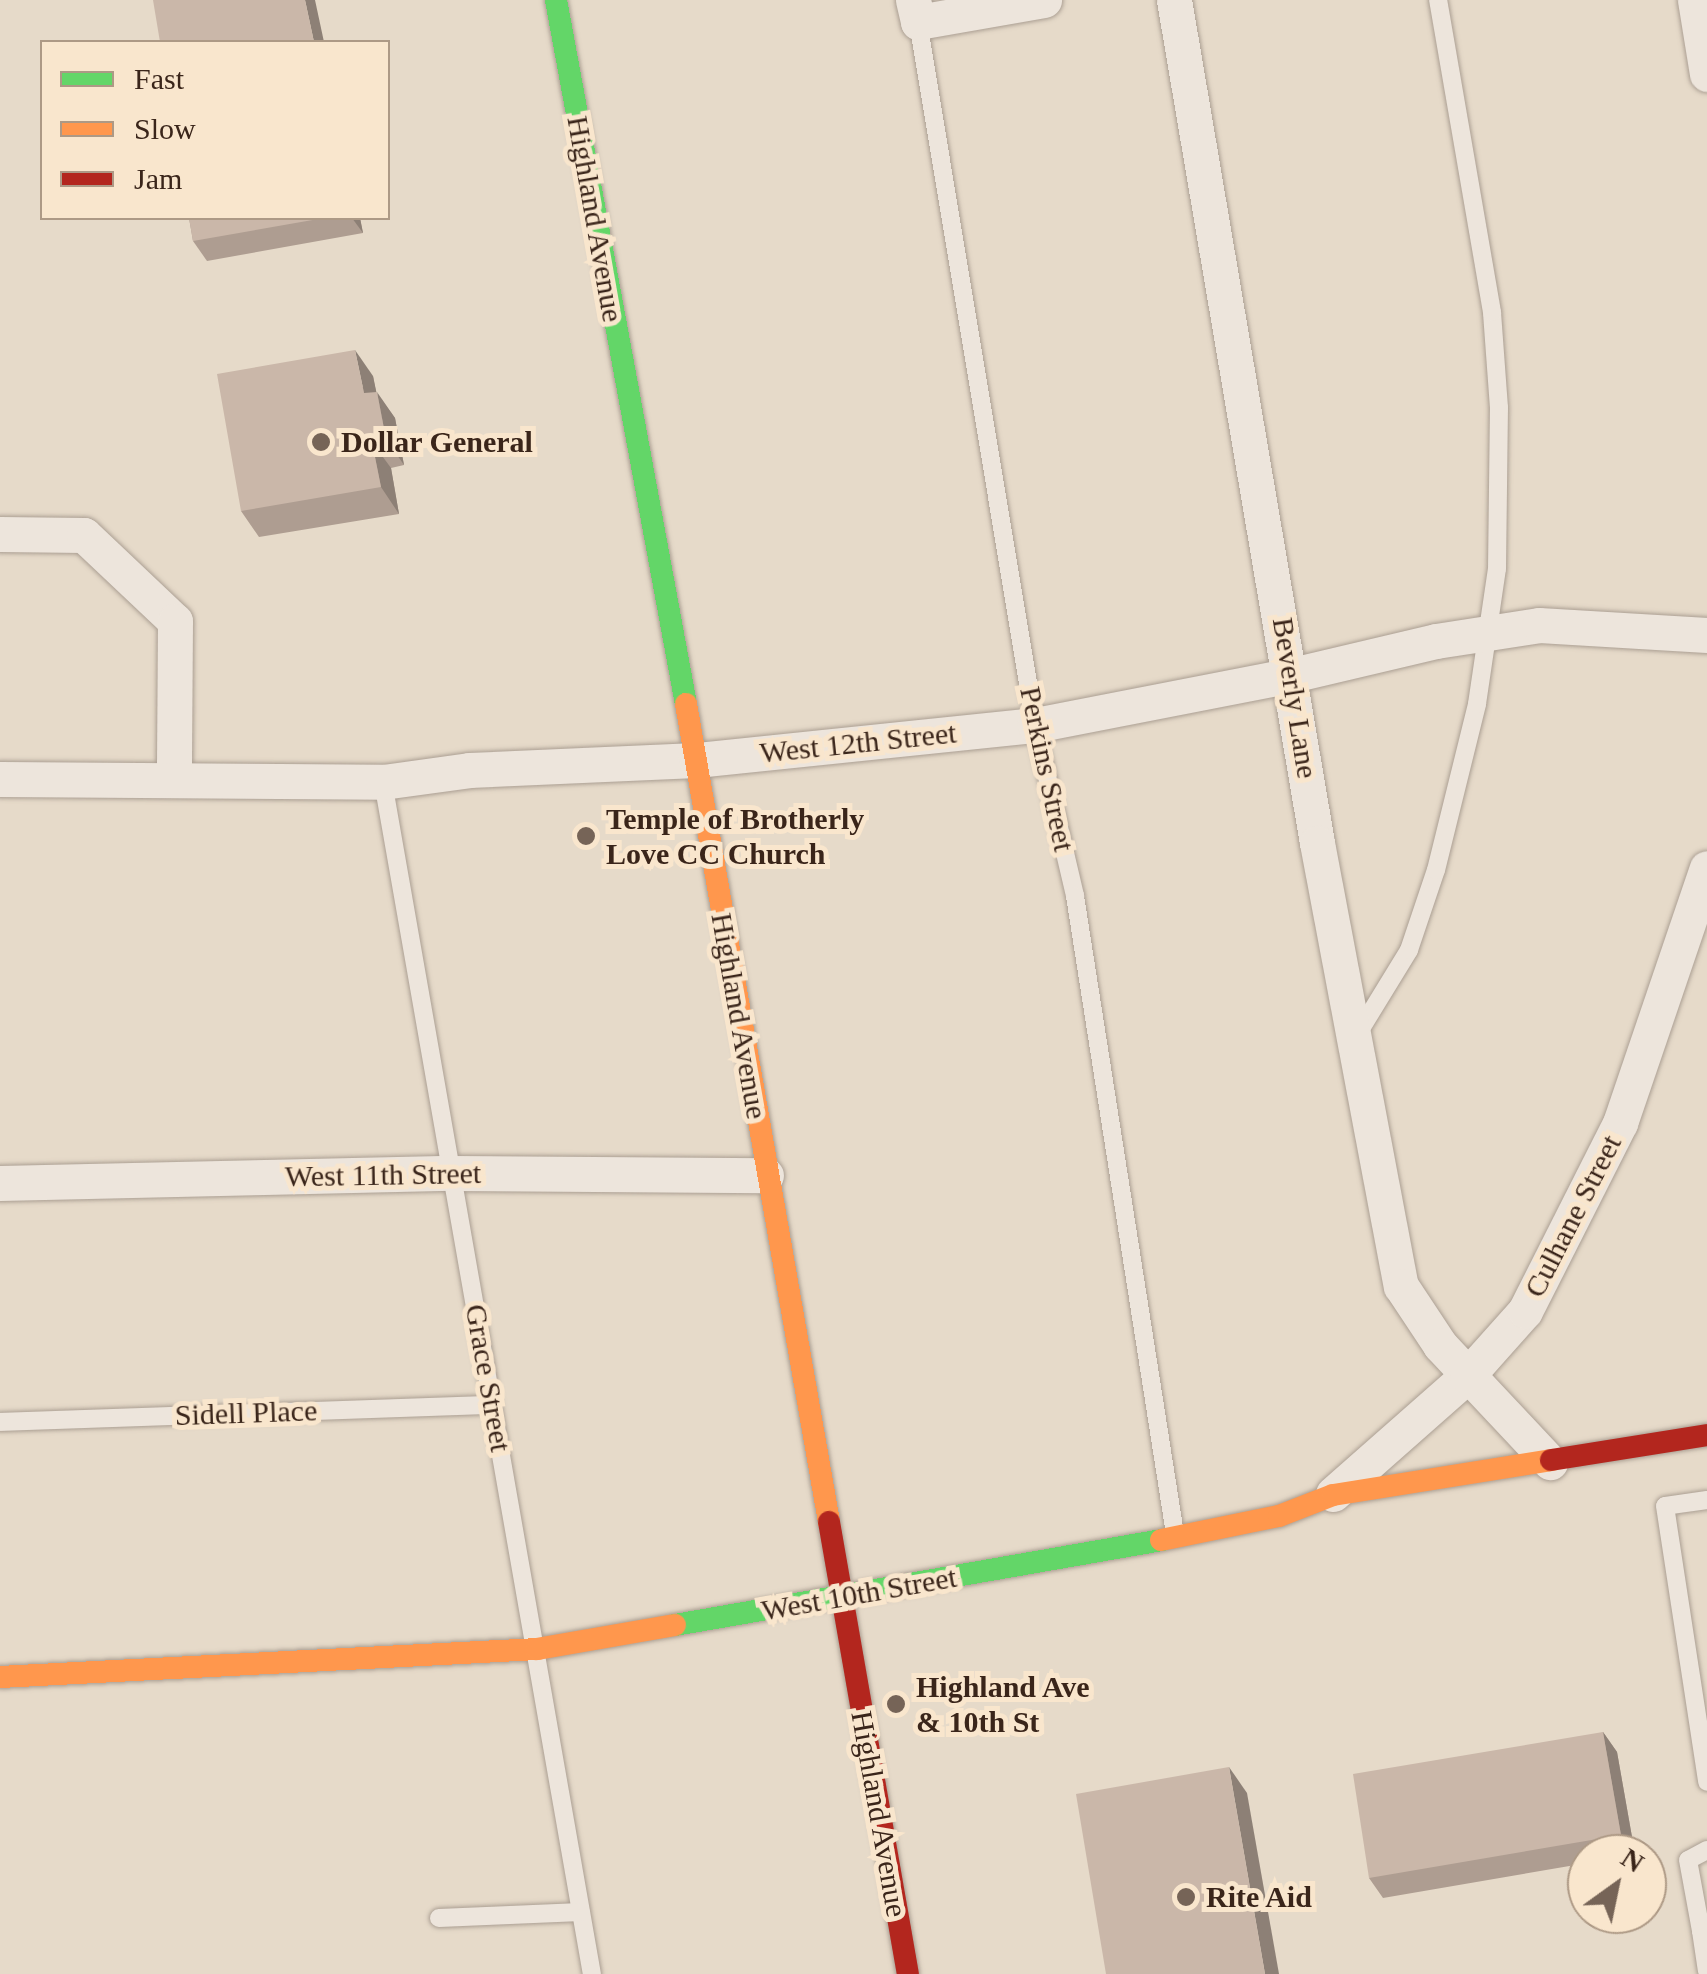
<!DOCTYPE html>
<html>
<head>
<meta charset="utf-8">
<style>
	body { margin:0 }
	#map { position:relative; width:1707px; height:1974px; overflow:hidden; background:#e6dac9; font-family:Georgia,serif }
	div>[style] { position:absolute }
	.roads { filter:drop-shadow(0 0 2px #ab9f93) drop-shadow(0 0 2px #ab9f93) }
	.lane>* { height:18px; margin:-9px; padding:0 9px; transform-origin:9px; border-radius:9px; background:#ede5dc }
	.street>* { height:35px; margin:-17.5px; padding:0 17.5px; transform-origin:17.5px; border-radius:17.5px; background:#ede5dc }
	.fast>* { height:22px; margin:-11px; padding:0 11px; transform-origin:11px; border-radius:11px; background:#63d668 }
	.slow>* { height:22px; margin:-11px; padding:0 11px; transform-origin:11px; border-radius:11px; background:#ff974d }
	.jam>* { height:22px; margin:-11px; padding:0 11px; transform-origin:11px; border-radius:11px; background:#b3261e }
	.wall>* { inset:0; background:#ae9d91 }
	.shaded-wall>* { inset:0; background:#8d8076 }
	.building>* { inset:0; background:#cab7a9 }
	.dots>* { width:28px; height:28px; translate:-50% -50%; box-sizing:border-box; border:5px solid #f9e6cd; border-radius:50% }
	span { translate:-50% -50%; white-space:nowrap; text-align:center; line-height:1.15; -webkit-text-stroke:10px #f9e6cd; paint-order:stroke }
	.street-label { font-size:30px; color:#3a251a }
	.poi-label { font-size:30px; color:#3a251a; font-weight:700 }
	.left { translate:0 -50%; text-align:left }
	.legend { position:absolute; left:40px; top:40px; width:350px; height:180px; box-sizing:border-box; background:#f9e6cd; border:2px solid #ad9985; margin:0; padding:12px 18px; list-style:none; font-size:30px; color:#3a251a }
	.legend li { display:flex; align-items:center; gap:20px; height:50px }
	.legend b { width:50px; border:2px solid #ad9985 }
	.north { position:absolute; left:1567px; top:1834px; width:100px; height:100px; box-sizing:border-box; background:#f9e6cd; border:2px solid #ad9985; border-radius:50%; rotate:33deg; font-size:28px; font-weight:700; line-height:40px; text-align:center; color:#3a251a }
	.north::after { content:''; display:block; margin:auto; width:35px; height:45px; background:#766457; clip-path:polygon(50% 0,100% 100%,50% 72%,0 100%) }
</style>
</head>
<body>
<div id="map">
	<div class="roads">
		<div class="lane">
			<div style="left:918px;top:22px;width:713px;rotate:80.55deg"></div>
			<div style="left:1035px;top:725px;width:176px;rotate:76.8deg"></div>
			<div style="left:1075px;top:896px;width:646px;rotate:81.09deg"></div>
			<div style="left:383px;top:782px;width:1210px;rotate:80.06deg"></div>
			<div style="left:1357px;top:1035px;width:100px;rotate:-58.5deg"></div>
			<div style="left:1409px;top:950px;width:84px;rotate:-71.4deg"></div>
			<div style="left:1436px;top:870px;width:171px;rotate:-76.1deg"></div>
			<div style="left:1477px;top:704px;width:136px;rotate:-81.6deg"></div>
			<div style="left:1497px;top:569px;width:161px;rotate:-89.3deg"></div>
			<div style="left:1499px;top:408px;width:96px;rotate:-94.2deg"></div>
			<div style="left:1492px;top:312px;width:317px;rotate:-99.8deg"></div>
			<div style="left:0;top:1422px;width:492px;rotate:-2deg"></div>
			<div style="left:1707px;top:1500px;width:42px;rotate:171.9deg"></div>
			<div style="left:1665px;top:1506px;width:279px;rotate:81.3deg"></div>
			<div style="left:1707px;top:1850px;width:21px;rotate:152deg"></div>
			<div style="left:1688px;top:1860px;width:72px;rotate:79.6deg"></div>
			<div style="left:1701px;top:1931px;width:6px"></div>
			<div style="left:439px;top:1918px;width:142px;rotate:-2.4deg"></div>
			<div style="left:1701px;top:1931px;width:40px;rotate:81.5deg"></div>
		</div>
		<div class="street">
			<div style="left:913px;top:0;width:23px;rotate:77deg"></div>
			<div style="left:918px;top:22px;width:128px;rotate:-9.9deg"></div>
			<div style="left:1174px;top:0;width:855px;rotate:80.37deg"></div>
			<div style="left:1317px;top:843px;width:451px;rotate:79.3deg"></div>
			<div style="left:1401px;top:1286px;width:71px;rotate:56.5deg"></div>
			<div style="left:1440px;top:1345px;width:161px;rotate:46.8deg"></div>
			<div style="left:1695px;top:0;width:75px;rotate:80.8deg"></div>
			<div style="left:0;top:534px;width:84px;rotate:0.7deg"></div>
			<div style="left:84px;top:535px;width:125px;rotate:43.4deg"></div>
			<div style="left:175px;top:621px;width:159px;rotate:90.4deg"></div>
			<div style="left:0;top:779px;width:383px;rotate:0.4deg"></div>
			<div style="left:383px;top:782px;width:87px;rotate:-7.9deg"></div>
			<div style="left:469px;top:770px;width:227px;rotate:-2.5deg"></div>
			<div style="left:696px;top:760px;width:341px;rotate:-5.9deg"></div>
			<div style="left:1035px;top:725px;width:262px;rotate:-11deg"></div>
			<div style="left:1292px;top:675px;width:148px;rotate:-13.3deg"></div>
			<div style="left:1436px;top:641px;width:104px;rotate:-8.8deg"></div>
			<div style="left:1539px;top:625px;width:168px;rotate:3.4deg"></div>
			<div style="left:0;top:1183px;width:452px;rotate:-1.3deg"></div>
			<div style="left:452px;top:1173px;width:314px;rotate:0.4deg"></div>
			<div style="left:1333px;top:1494px;width:179px;rotate:-41.4deg"></div>
			<div style="left:1467px;top:1376px;width:87px;rotate:-48.3deg"></div>
			<div style="left:1525px;top:1311px;width:211px;rotate:-63.2deg"></div>
			<div style="left:1620px;top:1123px;width:269px;rotate:-71.2deg"></div>
		</div>
		<div class="fast">
			<div style="left:556px;top:0;width:716px;rotate:79.54deg"></div>
			<div style="left:675px;top:1625px;width:493px;rotate:-9.9deg"></div>
		</div>
		<div class="slow">
			<div style="left:686px;top:704px;width:830px;rotate:80.08deg"></div>
			<div style="left:1161px;top:1540px;width:120px;rotate:-11.5deg"></div>
			<div style="left:1279px;top:1516px;width:58px;rotate:-21.3deg"></div>
			<div style="left:1333px;top:1495px;width:221px;rotate:-9.1deg"></div>
			<div style="left:0;top:1677px;width:538px;rotate:-2.98deg"></div>
			<div style="left:537px;top:1649px;width:140px;rotate:-9.9deg"></div>
		</div>
		<div class="jam">
			<div style="left:1551px;top:1460px;width:158px;rotate:-9.1deg"></div>
			<div style="left:829px;top:1522px;width:459px;rotate:80.1deg"></div>
		</div>
	</div>
	<div class="wall">
		<div style="clip-path:polygon(189px 218px,360px 218px,363px 233px,207px 261px,193px 241px)"></div>
		<div style="clip-path:polygon(373px 376px,376px 392px,395px 418px,404px 465px,391px 468px,399px 514px,259px 537px,241px 511px)"></div>
		<div style="clip-path:polygon(1603px 1732px,1617px 1752px,1635px 1854px,1587px 1854px,1587px 1863px,1383px 1898px,1369px 1878px)"></div>
	</div>
	<div class="shaded-wall">
		<div style="clip-path:polygon(305px 0,315px 0,324px 42px,314px 42px)"></div>
		<div style="clip-path:polygon(352px 218px,360px 218px,363px 233px)"></div>
		<div style="clip-path:polygon(355px 350px,373px 376px,382px 419px,364px 393px)"></div>
		<div style="clip-path:polygon(377px 392px,395px 418px,404px 465px,386px 439px)"></div>
		<div style="clip-path:polygon(372px 442px,391px 468px,399px 514px,381px 487px)"></div>
		<div style="clip-path:polygon(1603px 1732px,1617px 1752px,1635px 1854px,1621px 1835px)"></div>
		<div style="clip-path:polygon(1229px 1767px,1247px 1793px,1279px 1974px,1265px 1974px)"></div>
	</div>
	<div class="building">
		<div style="clip-path:polygon(153px 0,305px 0,314px 42px,160px 42px)"></div>
		<div style="clip-path:polygon(189px 218px,324px 218px,193px 241px)"></div>
		<div style="clip-path:polygon(355px 350px,364px 393px,377px 392px,386px 439px,372px 442px,381px 487px,241px 511px,217px 374px)"></div>
		<div style="clip-path:polygon(1603px 1732px,1621px 1835px,1369px 1878px,1353px 1774px)"></div>
		<div style="clip-path:polygon(1229px 1767px,1265px 1974px,1106px 1974px,1076px 1794px)"></div>
	</div>
	<div class="dots">
		<div style="left:321px;top:442px;background:#766457"></div>
		<div style="left:586px;top:836px;background:#766457"></div>
		<div style="left:896px;top:1704px;background:#766457"></div>
		<div style="left:1186px;top:1897px;background:#766457"></div>
	</div>
	<div class="street-label">
		<span style="left:595px;top:219px;rotate:80deg">Highland Avenue</span>
		<span style="left:1295px;top:698px;rotate:81deg">Beverly Lane</span>
		<span style="left:858px;top:743px;rotate:-6deg">West 12th Street</span>
		<span style="left:1047px;top:769px;rotate:78deg">Perkins Street</span>
		<span style="left:739px;top:1016px;rotate:80deg">Highland Avenue</span>
		<span style="left:383px;top:1175px;rotate:-1deg">West 11th Street</span>
		<span style="left:1573px;top:1216px;rotate:-63deg">Culhane Street</span>
		<span style="left:488px;top:1378px;rotate:80deg">Grace Street</span>
		<span style="left:246px;top:1413px;rotate:-2deg">Sidell Place</span>
		<span style="left:859px;top:1594px;rotate:-10deg">West 10th Street</span>
		<span style="left:879px;top:1814px;rotate:80deg">Highland Avenue</span>
	</div>
	<div class="poi-label">
		<span class="left" style="left:341px;top:442px">Dollar General</span>
		<span class="left" style="left:606px;top:836px">Temple of Brotherly<br>Love CC Church</span>
		<span class="left" style="left:916px;top:1704px">Highland Ave<br>&amp; 10th St</span>
		<span class="left" style="left:1206px;top:1897px">Rite Aid</span>
	</div>
	<ul class="legend">
	<li><b style="height:12px;background:#63d668"></b>Fast</li>
	<li><b style="height:12px;background:#ff974d"></b>Slow</li>
	<li><b style="height:12px;background:#b3261e"></b>Jam</li>
	</ul>
	<div class="north">N</div>
</div>
</body>
</html>
